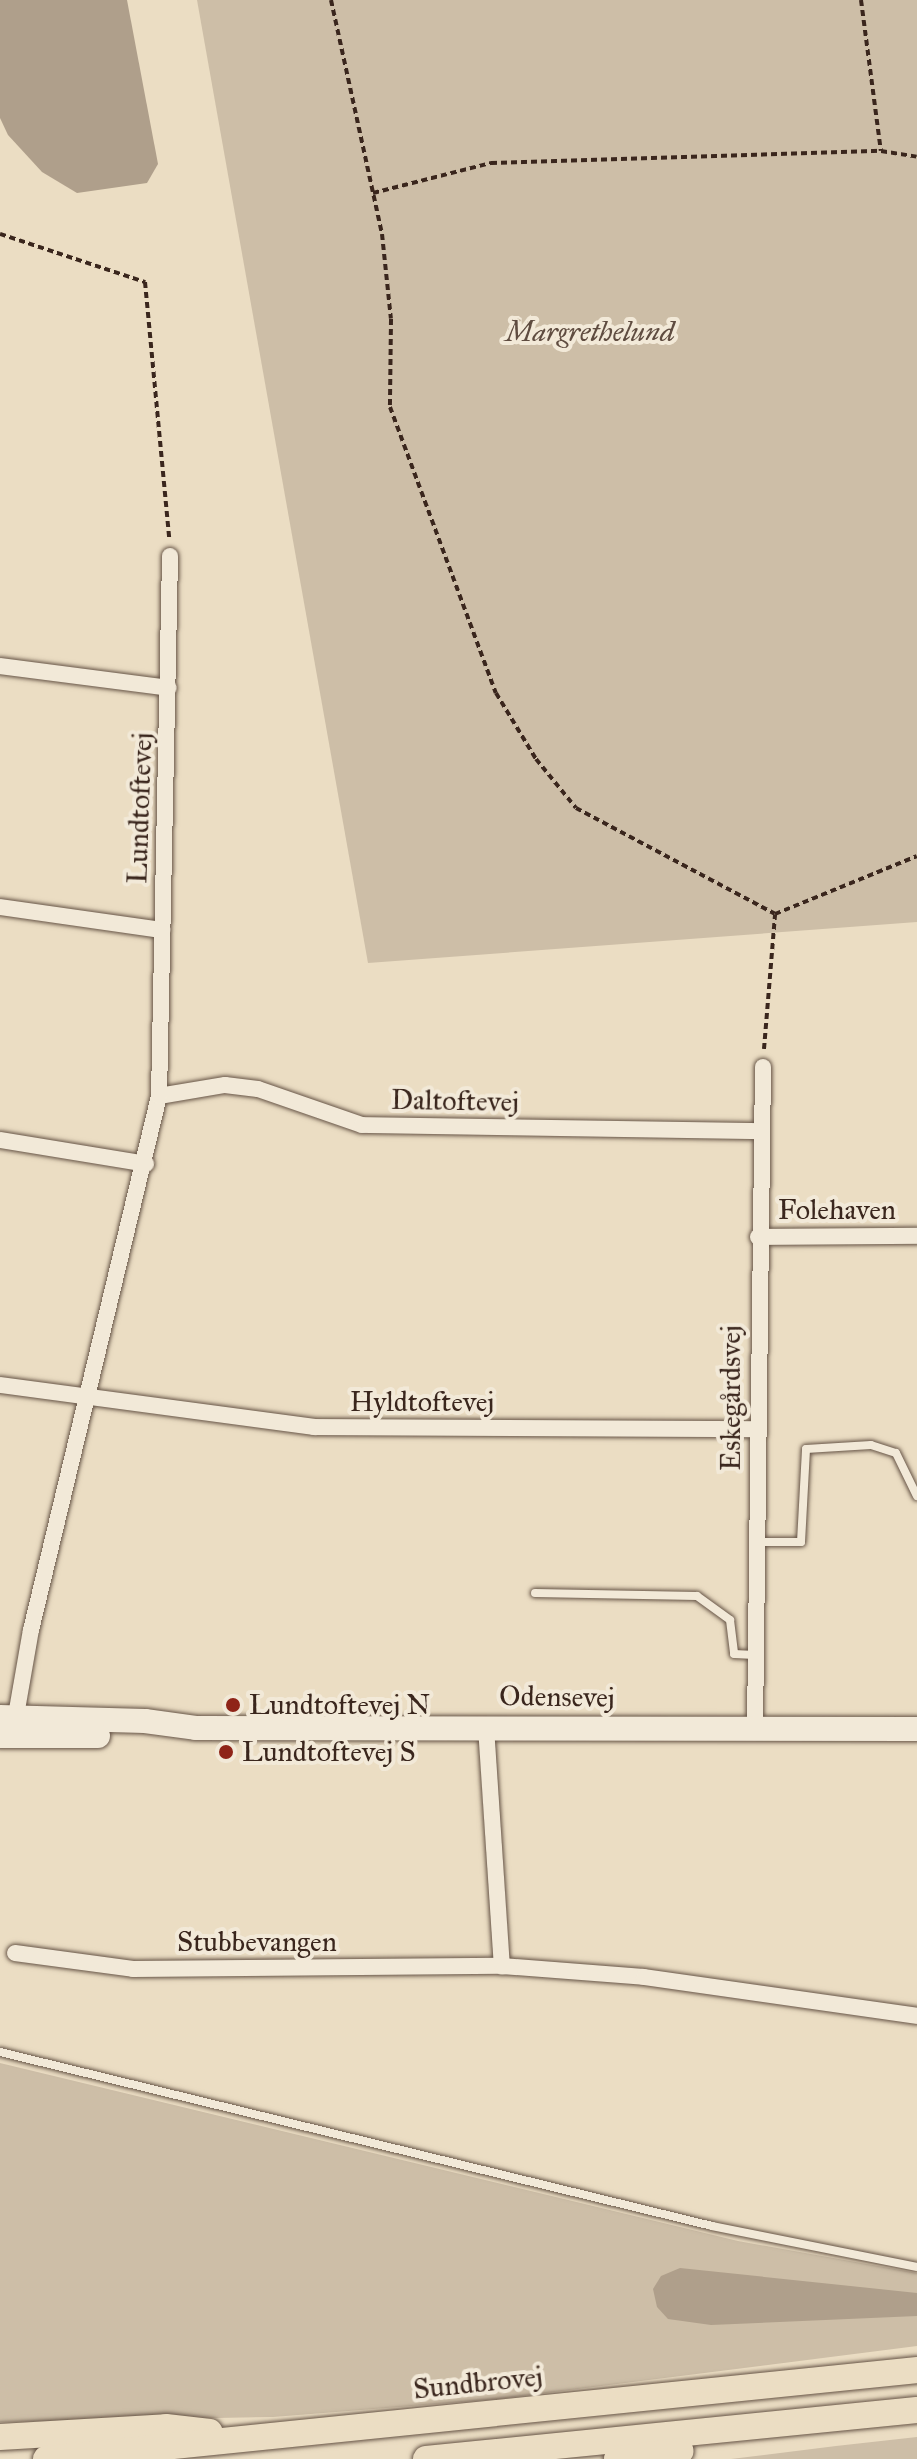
<!DOCTYPE html>
<html>
<head>
<meta charset="utf-8">
<style>
	body { margin:0 }
	#map { position:relative; width:917px; height:2459px; overflow:hidden; background:#ebddc3; font-family:"IM FELL Great Primer",serif }
	div>[style] { position:absolute }
	.green>* { inset:0; background:#cdbea7 }
	.water>* { inset:0; background:#af9f8b }
	.path>* { height:4px; margin-top:-2px; transform-origin:0; background:repeating-linear-gradient(90deg,#3a261d 0 6px,transparent 0 10px) }
	.roads { filter:drop-shadow(0 0 2px #665446) drop-shadow(0 0 2px #665446) }
	.lane>* { height:8px; margin:-4px; padding:0 4px; transform-origin:4px; border-radius:4px; background:#f2e9d8 }
	.street>* { height:16px; margin:-8px; padding:0 8px; transform-origin:8px; border-radius:8px; background:#f2e9d8 }
	.secondary>* { height:24px; margin:-12px; padding:0 12px; transform-origin:12px; border-radius:12px; background:#f2e9d8 }
	.primary>* { height:26px; margin:-13px; padding:0 13px; transform-origin:13px; border-radius:13px; background:#ebddc3 }
	.dots>* { width:22px; height:22px; translate:-50% -50%; box-sizing:border-box; border:4px solid #f2e9d8; border-radius:50% }
	span { translate:-50% -50%; white-space:nowrap; text-align:center; line-height:1.15; -webkit-text-stroke:8px #f2e9d8; paint-order:stroke }
	.park-label { font-size:28px; color:#5f4c40; font-style:italic }
	.street-label { font-size:28px; color:#3a261d }
	.poi-label { font-size:28px; color:#3a261d }
	.left { translate:0 -50%; text-align:left }
</style>
</head>
<body>
<div id="map">
	<div class="green">
		<div style="clip-path:polygon(197px 0,917px 0,917px 922px,368px 963px)"></div>
		<div style="clip-path:polygon(0 2063px,738px 2241px,917px 2273px,917px 2346px,499px 2399px,273px 2417px,0 2422px)"></div>
		<div style="clip-path:polygon(917px 2437px,917px 2459px,731px 2459px,836px 2446px)"></div>
	</div>
	<div class="water">
		<div style="clip-path:polygon(0 0,127px 0,158px 164px,147px 183px,77px 193px,42px 172px,8px 135px,0 118px)"></div>
		<div style="clip-path:polygon(680px 2268px,917px 2293px,917px 2316px,711px 2325px,668px 2319px,657px 2307px,653px 2289px,661px 2276px)"></div>
	</div>
	<div class="path">
		<div style="left:331px;top:0;width:239px;rotate:77.7deg"></div>
		<div style="left:382px;top:234px;width:85px;rotate:84deg"></div>
		<div style="left:391px;top:319px;width:88px;rotate:90.7deg"></div>
		<div style="left:390px;top:407px;width:305px;rotate:69.7deg"></div>
		<div style="left:496px;top:693px;width:77px;rotate:58.8deg"></div>
		<div style="left:536px;top:759px;width:63px;rotate:50.8deg"></div>
		<div style="left:576px;top:808px;width:225px;rotate:28deg"></div>
		<div style="left:861px;top:0;width:152px;rotate:82.5deg"></div>
		<div style="left:881px;top:151px;width:36px;rotate:9deg"></div>
		<div style="left:373px;top:193px;width:122px;rotate:-14.3deg"></div>
		<div style="left:491px;top:163px;width:390px;rotate:-1.8deg"></div>
		<div style="left:0;top:234px;width:153px;rotate:18.3deg"></div>
		<div style="left:145px;top:282px;width:257px;rotate:84.6deg"></div>
		<div style="left:764px;top:1049px;width:135px;rotate:-85.3deg"></div>
		<div style="left:775px;top:914px;width:153px;rotate:-22.2deg"></div>
	</div>
	<div class="roads">
		<div class="lane">
			<div style="left:757px;top:1542px;width:44px"></div>
			<div style="left:801px;top:1542px;width:93px;rotate:-86.9deg"></div>
			<div style="left:806px;top:1449px;width:65px;rotate:-3.5deg"></div>
			<div style="left:871px;top:1445px;width:26px;rotate:18deg"></div>
			<div style="left:896px;top:1453px;width:48px;rotate:64deg"></div>
			<div style="left:535px;top:1593px;width:162px;rotate:1.1deg"></div>
			<div style="left:697px;top:1596px;width:41px;rotate:36deg"></div>
			<div style="left:730px;top:1620px;width:34px;rotate:83deg"></div>
			<div style="left:734px;top:1654px;width:21px;rotate:3deg"></div>
			<div style="left:0;top:2052px;width:733px;rotate:13.73deg"></div>
			<div style="left:712px;top:2226px;width:209px;rotate:11.3deg"></div>
		</div>
		<div class="street">
			<div style="left:0;top:666px;width:170px;rotate:7.4deg"></div>
			<div style="left:0;top:907px;width:164px;rotate:8.1deg"></div>
			<div style="left:159px;top:1096px;width:67px;rotate:-9.5deg"></div>
			<div style="left:225px;top:1085px;width:33px;rotate:7deg"></div>
			<div style="left:258px;top:1089px;width:110px;rotate:19.1deg"></div>
			<div style="left:362px;top:1125px;width:396px;rotate:0.9deg"></div>
			<div style="left:0;top:1140px;width:148px;rotate:9.3deg"></div>
			<div style="left:758px;top:1237px;width:159px;rotate:-0.4deg"></div>
			<div style="left:0;top:1385px;width:317px;rotate:7.6deg"></div>
			<div style="left:314px;top:1427px;width:443px;rotate:0.3deg"></div>
			<div style="left:14px;top:1727px;width:98px;rotate:-80.1deg"></div>
			<div style="left:31px;top:1630px;width:549px;rotate:-76.52deg"></div>
			<div style="left:159px;top:1096px;width:540px;rotate:-88.83deg"></div>
			<div style="left:486px;top:1727px;width:240px;rotate:86.2deg"></div>
			<div style="left:755px;top:1729px;width:662px;rotate:-89.31deg"></div>
			<div style="left:15px;top:1953px;width:119px;rotate:7.7deg"></div>
			<div style="left:133px;top:1969px;width:369px;rotate:-0.5deg"></div>
			<div style="left:502px;top:1966px;width:142px;rotate:4.4deg"></div>
			<div style="left:644px;top:1977px;width:276px;rotate:8.1deg"></div>
		</div>
		<div class="secondary">
			<div style="left:0;top:1717px;width:145px;rotate:1.6deg"></div>
			<div style="left:145px;top:1721px;width:51px;rotate:7.8deg"></div>
			<div style="left:196px;top:1728px;width:721px;rotate:0.08deg"></div>
			<div style="left:0;top:1736px;width:98px"></div>
		</div>
		<div class="primary">
			<div style="left:0;top:2437px;width:166px;rotate:-3.4deg"></div>
			<div style="left:166px;top:2427px;width:44px;rotate:6.5deg"></div>
			<div style="left:46px;top:2459px;width:876px;rotate:-5.83deg"></div>
			<div style="left:426px;top:2459px;width:493px;rotate:-5.7deg"></div>
			<div style="left:617px;top:2459px;width:64px;rotate:-7.1deg"></div>
		</div>
	</div>
	<div class="dots">
		<div style="left:233px;top:1705px;background:#8f2418"></div>
		<div style="left:226px;top:1752px;background:#8f2418"></div>
	</div>
	<div class="park-label">
		<span style="left:590px;top:332px">Margrethelund</span>
	</div>
	<div class="street-label">
		<span style="left:140px;top:808px;rotate:-88deg">Lundtoftevej</span>
		<span style="left:455px;top:1101px;rotate:1deg">Daltoftevej</span>
		<span style="left:837px;top:1210px">Folehaven</span>
		<span style="left:731px;top:1398px;rotate:-90deg">Eskegårdsvej</span>
		<span style="left:422px;top:1402px">Hyldtoftevej</span>
		<span style="left:557px;top:1697px;rotate:1deg">Odensevej</span>
		<span style="left:257px;top:1942px">Stubbevangen</span>
		<span style="left:478px;top:2383px;rotate:-6deg">Sundbrovej</span>
	</div>
	<div class="poi-label">
		<span class="left" style="left:249px;top:1705px">Lundtoftevej N</span>
		<span class="left" style="left:242px;top:1752px">Lundtoftevej S</span>
	</div>
</div>
</body>
</html>
